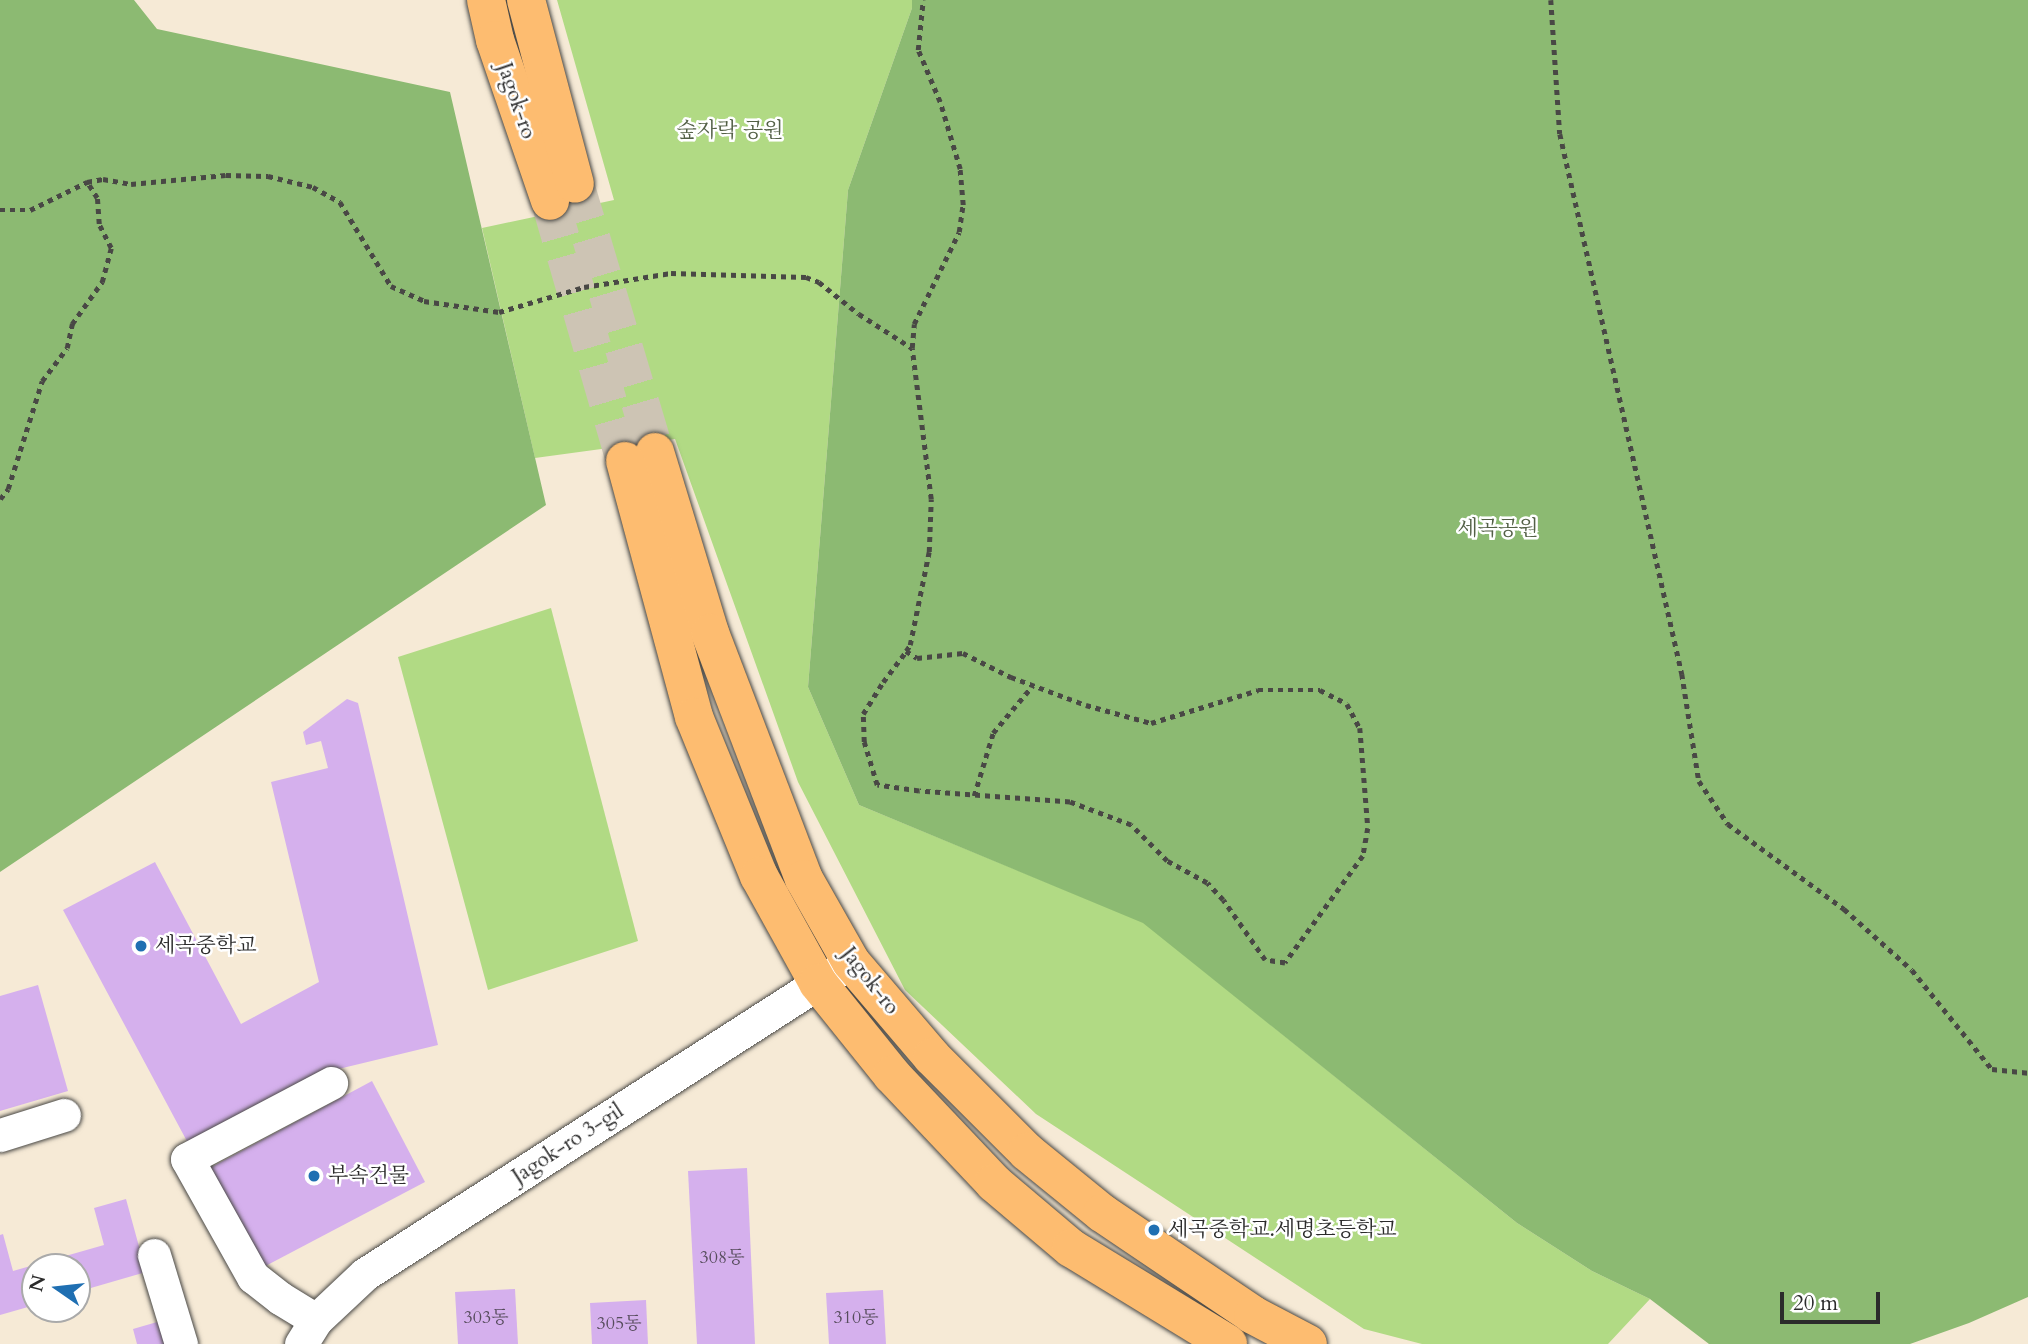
<!DOCTYPE html>
<html>
<head>
<meta charset="utf-8">
<style>
	body { margin:0 }
	#map { position:relative; width:2028px; height:1344px; overflow:hidden; background:#f6ead6; font-family:Cardo,"Noto Serif KR",serif }
	div>[style] { position:absolute }
	.green>* { inset:0; background:#b1da84 }
	.forest>* { inset:0; background:#8cba72 }
	.building>* { inset:0; background:#d5b0ed }
	.major-tunnel>* { height:38px; margin-top:-19px; transform-origin:0; background:repeating-linear-gradient(90deg,#cdc4b4 0 38px,transparent 0 57px) }
	.path>* { height:4.5px; margin-top:-2.25px; transform-origin:0; background:repeating-linear-gradient(90deg,#494845 0 5px,transparent 0 10px) }
	.roads { filter:drop-shadow(0 0 2px #494845) drop-shadow(0 0 2px #494845) }
	.minor>* { height:33px; margin:-16.5px; padding:0 16.5px; transform-origin:16.5px; border-radius:16.5px; background:#fff }
	.major>* { height:38px; margin:-19px; padding:0 19px; transform-origin:19px; border-radius:19px; background:#fdbc70 }
	.dots>* { width:19px; height:19px; translate:-50% -50%; box-sizing:border-box; border:4px solid #fff; border-radius:50% }
	span { translate:-50% -50%; white-space:nowrap; text-align:center; line-height:1.15; -webkit-text-stroke:5px #fff; paint-order:stroke }
	.number-label { font-size:18px; color:#564c5c }
	.number-label span { -webkit-text-stroke-width:0 }
	.street-label { font-size:21px; color:#2b2b2b }
	.park-label { font-size:21px; color:#536046 }
	.poi-label { font-size:21px; color:#2b2b2b }
	.left { translate:0 -50%; text-align:left }
	.north { position:absolute; left:21px; top:1253px; width:70px; height:70px; box-sizing:border-box; background:#fff; border:2px solid #aaa; border-radius:50%; rotate:284deg; font-size:19px; font-weight:700; line-height:28px; text-align:center; color:#2b2b2b }
	.north::after { content:''; display:block; margin:auto; width:24px; height:32px; background:#1f6fb2; clip-path:polygon(50% 0,100% 100%,50% 72%,0 100%) }
	.scale { position:absolute; left:1780px; top:1292px; width:100px; height:32px; box-sizing:border-box; border:4px solid #2b2b2b; border-top:0; padding-left:9px; font-size:21px; line-height:24px; white-space:nowrap; color:#2b2b2b; -webkit-text-stroke:5px #fff; paint-order:stroke }
</style>
</head>
<body>
<div id="map">
	<div class="green">
		<div style="clip-path:polygon(557px 0,912px 0,912px 8px,848px 190px,808px 687px,859px 805px,1143px 922px,1517px 1223px,1592px 1271px,1650px 1299px,1608px 1344px,1422px 1344px,1364px 1329px,1036px 1114px,905px 990px,798px 782px,675px 439px,535px 458px,482px 228px,614px 200px)"></div>
		<div style="clip-path:polygon(551px 608px,638px 941px,488px 990px,398px 657px)"></div>
	</div>
	<div class="forest">
		<div style="clip-path:polygon(0 0,134px 0,157px 29px,450px 92px,546px 505px,0 872px)"></div>
		<div style="clip-path:polygon(912px 0,2028px 0,2028px 1297px,1969px 1323px,1910px 1344px,1709px 1344px,1650px 1299px,1592px 1271px,1517px 1223px,1143px 923px,859px 805px,808px 687px,848px 190px,912px 8px)"></div>
	</div>
	<div class="building">
		<div style="clip-path:polygon(347px 699px,358px 703px,438px 1045px,326px 1072px,189px 1145px,63px 910px,155px 862px,241px 1024px,319px 982px,271px 782px,328px 768px,321px 741px,306px 745px,303px 732px)"></div>
		<div style="clip-path:polygon(38px 985px,68px 1091px,0 1111px,0 996px)"></div>
		<div style="clip-path:polygon(372px 1081px,425px 1182px,256px 1271px,204px 1171px)"></div>
		<div style="clip-path:polygon(747px 1168px,755px 1344px,697px 1344px,688px 1171px)"></div>
		<div style="clip-path:polygon(126px 1199px,146px 1272px,77px 1292px,77px 1267px,35px 1267px,35px 1305px,0 1315px,0 1235px,3px 1234px,13px 1271px,104px 1245px,94px 1208px)"></div>
		<div style="clip-path:polygon(515px 1289px,518px 1344px,458px 1344px,455px 1292px)"></div>
		<div style="clip-path:polygon(883px 1290px,886px 1344px,829px 1344px,826px 1293px)"></div>
		<div style="clip-path:polygon(646px 1300px,648px 1344px,592px 1344px,590px 1303px)"></div>
		<div style="clip-path:polygon(164px 1320px,171px 1344px,137px 1344px,133px 1329px)"></div>
	</div>
	<div class="major-tunnel">
		<div style="left:575px;top:184px;width:280px;rotate:73.4deg"></div>
		<div style="left:550px;top:201px;width:271px;rotate:73.9deg"></div>
	</div>
	<div class="path">
		<div style="left:1551px;top:0;width:134px;rotate:86.2deg"></div>
		<div style="left:1560px;top:134px;width:554px;rotate:77.27deg"></div>
		<div style="left:1682px;top:674px;width:108px;rotate:81deg"></div>
		<div style="left:1699px;top:781px;width:52px;rotate:56deg"></div>
		<div style="left:1728px;top:824px;width:144px;rotate:36.2deg"></div>
		<div style="left:1844px;top:909px;width:91px;rotate:41.9deg"></div>
		<div style="left:1912px;top:970px;width:127px;rotate:51.1deg"></div>
		<div style="left:1992px;top:1069px;width:36px;rotate:6deg"></div>
		<div style="left:0;top:210px;width:30px"></div>
		<div style="left:30px;top:210px;width:64px;rotate:-26.2deg"></div>
		<div style="left:87px;top:182px;width:16px;rotate:-11deg"></div>
		<div style="left:103px;top:179px;width:28px;rotate:10deg"></div>
		<div style="left:131px;top:184px;width:95px;rotate:-5.4deg"></div>
		<div style="left:226px;top:175px;width:42px;rotate:1.4deg"></div>
		<div style="left:268px;top:176px;width:46px;rotate:13.7deg"></div>
		<div style="left:313px;top:187px;width:31px;rotate:29deg"></div>
		<div style="left:340px;top:202px;width:98px;rotate:58.7deg"></div>
		<div style="left:391px;top:286px;width:36px;rotate:24deg"></div>
		<div style="left:424px;top:301px;width:76px;rotate:8.3deg"></div>
		<div style="left:499px;top:312px;width:89px;rotate:-16.4deg"></div>
		<div style="left:584px;top:287px;width:88px;rotate:-9.1deg"></div>
		<div style="left:671px;top:273px;width:135px;rotate:1.7deg"></div>
		<div style="left:806px;top:277px;width:14px;rotate:21deg"></div>
		<div style="left:819px;top:282px;width:51px;rotate:38.7deg"></div>
		<div style="left:859px;top:314px;width:63px;rotate:32.7deg"></div>
		<div style="left:0;top:499px;width:13px;rotate:-51deg"></div>
		<div style="left:8px;top:489px;width:113px;rotate:-72.5deg"></div>
		<div style="left:42px;top:381px;width:41px;rotate:-52.9deg"></div>
		<div style="left:67px;top:348px;width:25px;rotate:-78deg"></div>
		<div style="left:72px;top:324px;width:52px;rotate:-54.5deg"></div>
		<div style="left:102px;top:282px;width:35px;rotate:-75deg"></div>
		<div style="left:111px;top:248px;width:27px;rotate:-117deg"></div>
		<div style="left:99px;top:224px;width:26px;rotate:-94deg"></div>
		<div style="left:97px;top:198px;width:19px;rotate:-122deg"></div>
		<div style="left:906px;top:651px;width:13px;rotate:32deg"></div>
		<div style="left:917px;top:658px;width:46px;rotate:-6.2deg"></div>
		<div style="left:963px;top:653px;width:54px;rotate:26.6deg"></div>
		<div style="left:1011px;top:677px;width:80px;rotate:20.5deg"></div>
		<div style="left:1086px;top:705px;width:67px;rotate:15.5deg"></div>
		<div style="left:1151px;top:723px;width:112px;rotate:-17.1deg"></div>
		<div style="left:1258px;top:690px;width:62px"></div>
		<div style="left:1320px;top:690px;width:30px;rotate:27deg"></div>
		<div style="left:1347px;top:704px;width:27px;rotate:62deg"></div>
		<div style="left:1360px;top:728px;width:100px;rotate:85.4deg"></div>
		<div style="left:1368px;top:828px;width:28px;rotate:100deg"></div>
		<div style="left:1363px;top:856px;width:132px;rotate:126.1deg"></div>
		<div style="left:1285px;top:963px;width:20px;rotate:-171deg"></div>
		<div style="left:1265px;top:960px;width:73px;rotate:-125deg"></div>
		<div style="left:1223px;top:900px;width:23px;rotate:-133deg"></div>
		<div style="left:1207px;top:883px;width:46px;rotate:-151.2deg"></div>
		<div style="left:1167px;top:861px;width:51px;rotate:-135deg"></div>
		<div style="left:1131px;top:825px;width:65px;rotate:-159.3deg"></div>
		<div style="left:1070px;top:802px;width:151px;rotate:-175.8deg"></div>
		<div style="left:919px;top:791px;width:42px;rotate:-171.9deg"></div>
		<div style="left:877px;top:785px;width:45px;rotate:-106.8deg"></div>
		<div style="left:864px;top:742px;width:28px;rotate:-92deg"></div>
		<div style="left:863px;top:714px;width:38px;rotate:-58deg"></div>
		<div style="left:883px;top:682px;width:39px;rotate:-53deg"></div>
		<div style="left:906px;top:651px;width:7px;rotate:-56deg"></div>
		<div style="left:910px;top:645px;width:95px;rotate:-78.5deg"></div>
		<div style="left:929px;top:552px;width:53px;rotate:-87.8deg"></div>
		<div style="left:931px;top:499px;width:152px;rotate:-97.2deg"></div>
		<div style="left:912px;top:348px;width:24px;rotate:-85deg"></div>
		<div style="left:914px;top:324px;width:102px;rotate:-63.9deg"></div>
		<div style="left:959px;top:232px;width:27px;rotate:-82deg"></div>
		<div style="left:963px;top:205px;width:36px;rotate:-95deg"></div>
		<div style="left:960px;top:169px;width:70px;rotate:-106.6deg"></div>
		<div style="left:940px;top:102px;width:56px;rotate:-112.9deg"></div>
		<div style="left:918px;top:50px;width:50px;rotate:-84.3deg"></div>
		<div style="left:974px;top:796px;width:66px;rotate:-73.2deg"></div>
		<div style="left:993px;top:733px;width:62px;rotate:-50.2deg"></div>
	</div>
	<div class="roads">
		<div class="minor">
			<div style="left:0;top:1135px;width:67px;rotate:-17.4deg"></div>
			<div style="left:154px;top:1255px;width:93px;rotate:73.1deg"></div>
			<div style="left:316px;top:1320px;width:42px;rotate:-148.6deg"></div>
			<div style="left:280px;top:1298px;width:34px;rotate:-142deg"></div>
			<div style="left:253px;top:1277px;width:135px;rotate:-119.2deg"></div>
			<div style="left:187px;top:1159px;width:163px;rotate:-27.8deg"></div>
			<div style="left:301px;top:1344px;width:28px;rotate:-58deg"></div>
			<div style="left:316px;top:1320px;width:67px;rotate:-43.2deg"></div>
			<div style="left:365px;top:1274px;width:564px;rotate:-32.7deg"></div>
		</div>
		<div class="major">
			<div style="left:486px;top:0;width:41px;rotate:77.3deg"></div>
			<div style="left:495px;top:40px;width:170px;rotate:71.1deg"></div>
			<div style="left:526px;top:0;width:190px;rotate:75.1deg"></div>
			<div style="left:655px;top:452px;width:189px;rotate:73.1deg"></div>
			<div style="left:710px;top:633px;width:263px;rotate:69.1deg"></div>
			<div style="left:804px;top:879px;width:95px;rotate:60.5deg"></div>
			<div style="left:851px;top:962px;width:125px;rotate:49.5deg"></div>
			<div style="left:932px;top:1057px;width:134px;rotate:45deg"></div>
			<div style="left:1027px;top:1152px;width:97px;rotate:39.1deg"></div>
			<div style="left:1102px;top:1213px;width:182px;rotate:34deg"></div>
			<div style="left:1253px;top:1315px;width:62px;rotate:27.8deg"></div>
			<div style="left:625px;top:461px;width:265px;rotate:74.9deg"></div>
			<div style="left:694px;top:717px;width:172px;rotate:67.8deg"></div>
			<div style="left:759px;top:876px;width:122px;rotate:61.1deg"></div>
			<div style="left:818px;top:983px;width:118px;rotate:51.2deg"></div>
			<div style="left:892px;top:1075px;width:149px;rotate:46.6deg"></div>
			<div style="left:994px;top:1183px;width:101px;rotate:40.2deg"></div>
			<div style="left:1071px;top:1248px;width:184px;rotate:31.4deg"></div>
		</div>
	</div>
	<div class="dots">
		<div style="left:141px;top:946px;background:#1f6fb2"></div>
		<div style="left:314px;top:1176px;background:#1f6fb2"></div>
		<div style="left:1154px;top:1230px;background:#1f6fb2"></div>
	</div>
	<div class="number-label">
		<span style="left:722px;top:1258px">308동</span>
		<span style="left:486px;top:1318px">303동</span>
		<span style="left:856px;top:1318px">310동</span>
		<span style="left:619px;top:1324px">305동</span>
	</div>
	<div class="street-label">
		<span style="left:516px;top:101px;rotate:71deg">Jagok-ro</span>
		<span style="left:870px;top:981px;rotate:52deg">Jagok-ro</span>
		<span style="left:568px;top:1144px;rotate:-33deg">Jagok-ro 3-gil</span>
	</div>
	<div class="park-label">
		<span style="left:730px;top:131px">숲자락 공원</span>
		<span style="left:1498px;top:529px">세곡공원</span>
	</div>
	<div class="poi-label">
		<span class="left" style="left:155px;top:946px">세곡중학교</span>
		<span class="left" style="left:328px;top:1176px">부속건물</span>
		<span class="left" style="left:1168px;top:1230px">세곡중학교.세명초등학교</span>
	</div>
	<div class="north">N</div>
	<div class="scale">20 m</div>
</div>
</body>
</html>
